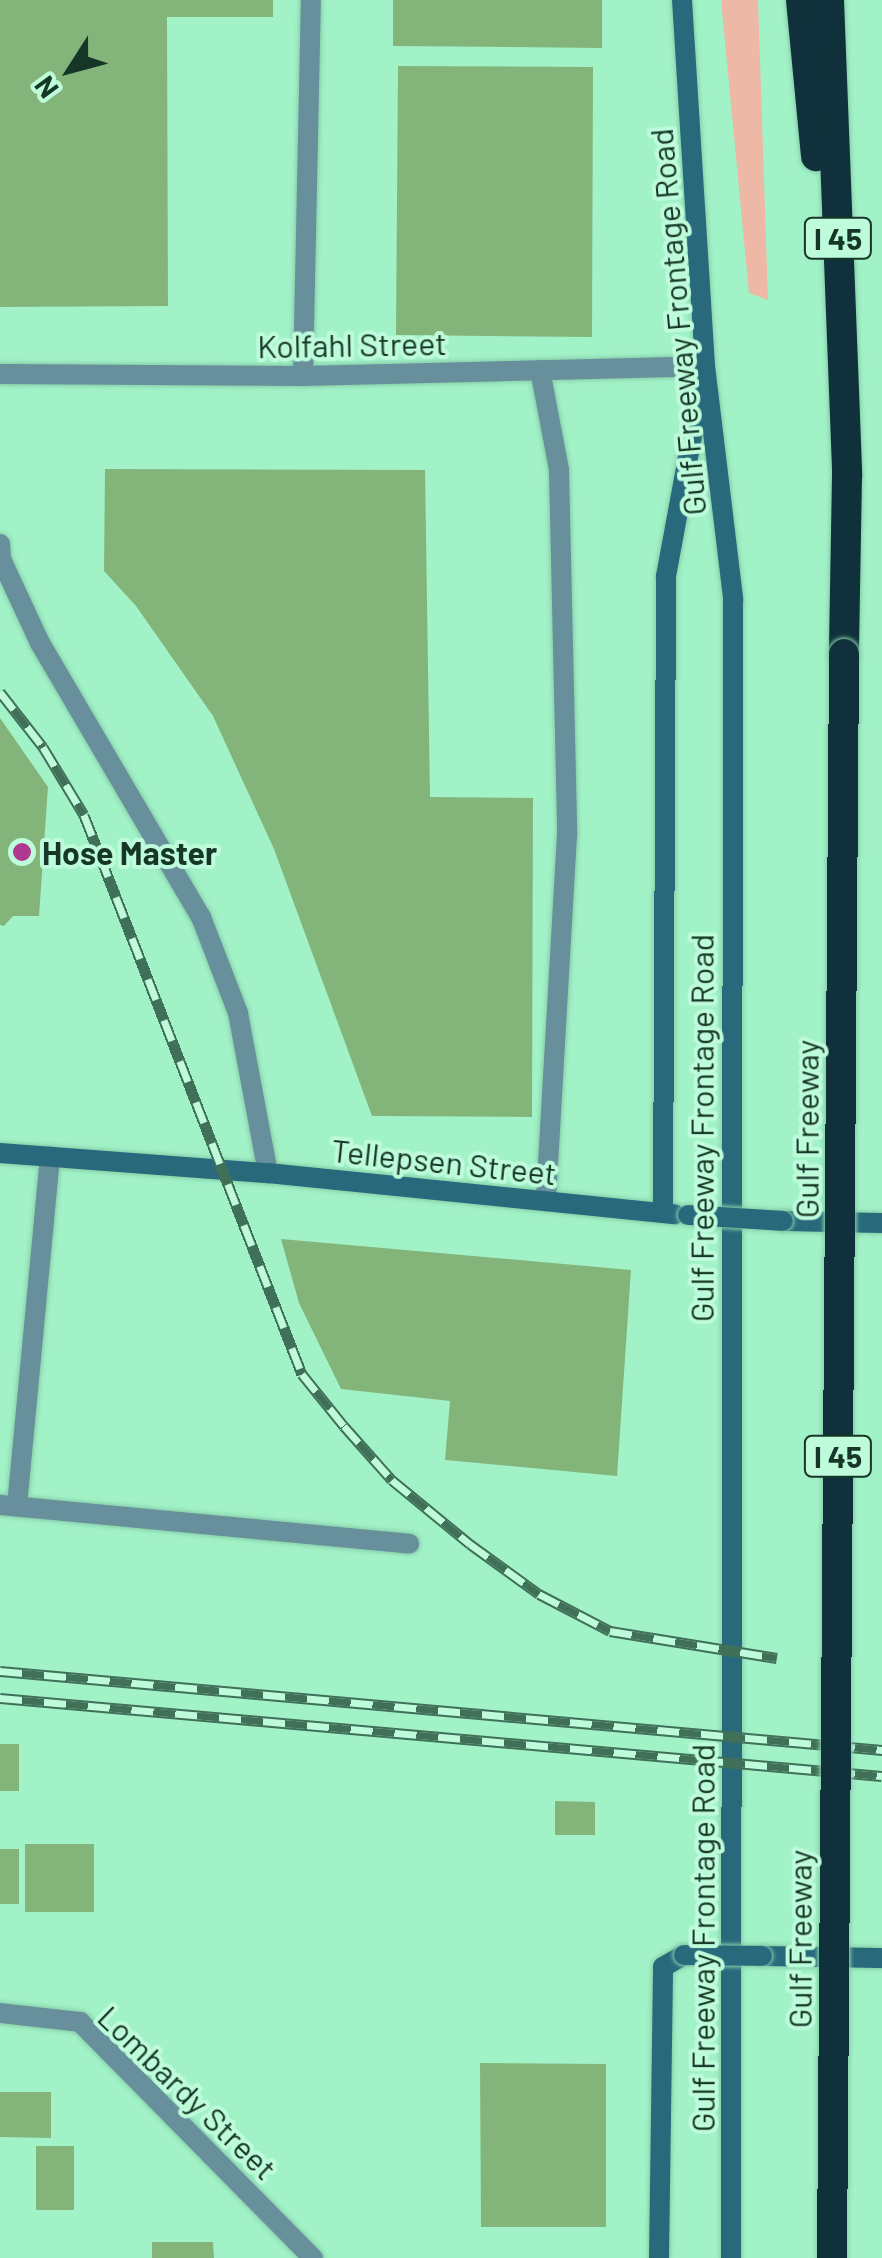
<!DOCTYPE html>
<html>
<head>
<meta charset="utf-8">
<style>
	body { margin:0 }
	#map { position:relative; width:882px; height:2258px; overflow:hidden; background:#a2f2c8; font-family:Barlow,sans-serif }
	div>[style] { position:absolute }
	.green>* { inset:0; background:#edb8a5 }
	.building>* { inset:0; background:#83b57b }
	.roads { filter:drop-shadow(0 0 2px #86cda8) drop-shadow(0 0 2px #86cda8) }
	.lane>* { height:20px; margin:-10px; padding:0 10px; transform-origin:10px; border-radius:10px; background:#688f9c }
	.street>* { height:20px; margin:-10px; padding:0 10px; transform-origin:10px; border-radius:10px; background:#688f9c }
	.secondary>* { height:20px; margin:-10px; padding:0 10px; transform-origin:10px; border-radius:10px; background:#28697c }
	.highway>* { height:30px; margin:-15px; padding:0 15px; transform-origin:15px; border-radius:15px; background:#10313b }
	.rail>* { height:11px; margin-top:-5.5px; transform-origin:0; background:repeating-linear-gradient(90deg,#bdfbda 0 22px,#417058 0 44px); box-sizing:border-box; border-block:2px solid #417058 }
	.bridges { filter:drop-shadow(0 0 2px #86cda8) drop-shadow(0 0 2px #86cda8) }
	.secondary-bridge>* { height:20px; margin:-10px; padding:0 10px; transform-origin:10px; border-radius:10px; background:#28697c }
	.highway-bridge>* { height:30px; margin:-15px; padding:0 15px; transform-origin:15px; border-radius:15px; background:#10313b }
	.dots>* { width:28px; height:28px; translate:-50% -50%; box-sizing:border-box; border:5px solid #bdfbda; border-radius:50% }
	span { translate:-50% -50%; white-space:nowrap; text-align:center; line-height:1.15; -webkit-text-stroke:8px #bdfbda; paint-order:stroke }
	.shield-label span { padding:2px 8px; background:#bdfbda; border:2px solid; border-radius:8px; -webkit-text-stroke-width:0 }
	.shield-label { font-size:30px; color:#163727; font-weight:700 }
	.street-label { font-size:32px; color:#163727 }
	.poi-label { font-size:32px; color:#163727; font-weight:700 }
	.left { translate:0 -50%; text-align:left }
	.north { position:absolute; left:20px; top:20px; width:100px; height:100px; -webkit-text-stroke:8px #bdfbda; paint-order:stroke; rotate:234deg; font-size:28px; font-weight:700; line-height:40px; text-align:center; color:#163727 }
	.north::after { content:''; display:block; margin:auto; width:35px; height:45px; background:#163727; clip-path:polygon(50% 0,100% 100%,50% 72%,0 100%) }
</style>
</head>
<body>
<div id="map">
	<div class="green">
		<div style="clip-path:polygon(721px 0,758px 0,768px 300px,749px 293px)"></div>
	</div>
	<div class="building">
		<div style="clip-path:polygon(0 0,273px 0,273px 17px,167px 17px,168px 306px,0 307px)"></div>
		<div style="clip-path:polygon(393px 0,602px 0,602px 48px,393px 46px)"></div>
		<div style="clip-path:polygon(398px 66px,593px 67px,592px 337px,396px 335px)"></div>
		<div style="clip-path:polygon(105px 469px,425px 470px,430px 797px,533px 798px,532px 1117px,372px 1116px,274px 849px,213px 716px,136px 606px,104px 571px)"></div>
		<div style="clip-path:polygon(0 718px,48px 787px,39px 916px,13px 916px,4px 926px,0 925px)"></div>
		<div style="clip-path:polygon(281px 1239px,631px 1270px,617px 1476px,445px 1460px,450px 1401px,341px 1389px,299px 1303px)"></div>
		<div style="clip-path:polygon(0 1744px,19px 1744px,19px 1791px,0 1791px)"></div>
		<div style="clip-path:polygon(555px 1801px,595px 1802px,595px 1835px,555px 1835px)"></div>
		<div style="clip-path:polygon(25px 1844px,94px 1844px,94px 1912px,25px 1912px)"></div>
		<div style="clip-path:polygon(0 1849px,19px 1849px,19px 1904px,0 1904px)"></div>
		<div style="clip-path:polygon(480px 2063px,606px 2064px,606px 2227px,481px 2227px)"></div>
		<div style="clip-path:polygon(0 2092px,51px 2092px,51px 2138px,0 2137px)"></div>
		<div style="clip-path:polygon(36px 2146px,74px 2146px,74px 2210px,36px 2210px)"></div>
		<div style="clip-path:polygon(152px 2242px,213px 2242px,214px 2258px,152px 2258px)"></div>
	</div>
	<div class="roads">
		<div class="lane">
			<div style="left:540px;top:370px;width:102px;rotate:79.2deg"></div>
			<div style="left:559px;top:470px;width:365px;rotate:88.7deg"></div>
			<div style="left:567px;top:835px;width:367px;rotate:93.3deg"></div>
			<div style="left:303px;top:376px;width:376px;rotate:-88.8deg"></div>
			<div style="left:0;top:544px;width:15px;rotate:86deg"></div>
			<div style="left:1px;top:559px;width:93px;rotate:65.1deg"></div>
			<div style="left:40px;top:643px;width:318px;rotate:59.6deg"></div>
			<div style="left:201px;top:917px;width:103px;rotate:68.9deg"></div>
			<div style="left:238px;top:1013px;width:163px;rotate:79.4deg"></div>
			<div style="left:0;top:1505px;width:411px;rotate:5.4deg"></div>
			<div style="left:17px;top:1506px;width:351px;rotate:-84.6deg"></div>
		</div>
		<div class="street">
			<div style="left:0;top:374px;width:303px;rotate:0.4deg"></div>
			<div style="left:303px;top:376px;width:402px;rotate:-1.4deg"></div>
			<div style="left:0;top:2013px;width:81px;rotate:6.4deg"></div>
			<div style="left:80px;top:2022px;width:332px;rotate:45.4deg"></div>
		</div>
		<div class="secondary">
			<div style="left:682px;top:0;width:367px;rotate:86.4deg"></div>
			<div style="left:705px;top:366px;width:235px;rotate:83.1deg"></div>
			<div style="left:733px;top:599px;width:1659px;rotate:90.07deg"></div>
			<div style="left:0;top:1153px;width:269px;rotate:4.3deg"></div>
			<div style="left:268px;top:1173px;width:409px;rotate:5.8deg"></div>
			<div style="left:663px;top:1213px;width:637px;rotate:-89.73deg"></div>
			<div style="left:666px;top:576px;width:191px;rotate:-79.5deg"></div>
			<div style="left:783px;top:1221px;width:99px;rotate:1.2deg"></div>
			<div style="left:762px;top:1956px;width:120px;rotate:1deg"></div>
			<div style="left:659px;top:2258px;width:291px;rotate:-89.2deg"></div>
			<div style="left:663px;top:1967px;width:24px;rotate:-30deg"></div>
		</div>
		<div class="highway">
			<div style="left:801px;top:0;width:157px;rotate:84.5deg"></div>
			<div style="left:829px;top:0;width:476px;rotate:87.8deg"></div>
			<div style="left:847px;top:476px;width:178px;rotate:91deg"></div>
		</div>
	</div>
	<div class="rail">
		<div style="left:0;top:692px;width:70px;rotate:52deg"></div>
		<div style="left:43px;top:747px;width:79px;rotate:58.9deg"></div>
		<div style="left:84px;top:815px;width:600px;rotate:68.7deg"></div>
		<div style="left:302px;top:1374px;width:67px;rotate:51.1deg"></div>
		<div style="left:344px;top:1426px;width:72px;rotate:48.4deg"></div>
		<div style="left:392px;top:1480px;width:101px;rotate:39.4deg"></div>
		<div style="left:470px;top:1544px;width:85px;rotate:35.9deg"></div>
		<div style="left:539px;top:1594px;width:80px;rotate:27.5deg"></div>
		<div style="left:610px;top:1631px;width:169px;rotate:9.2deg"></div>
		<div style="left:0;top:1671px;width:886px;rotate:5.12deg"></div>
		<div style="left:0;top:1698px;width:885px;rotate:5.05deg"></div>
	</div>
	<div class="bridges">
		<div class="secondary-bridge">
			<div style="left:688px;top:1215px;width:95px;rotate:3.6deg"></div>
			<div style="left:684px;top:1955px;width:78px;rotate:0.7deg"></div>
		</div>
		<div class="highway-bridge">
			<div style="left:832px;top:2258px;width:1604px;rotate:-89.57deg"></div>
		</div>
	</div>
	<div class="dots">
		<div style="left:22px;top:852px;background:#b0388e"></div>
	</div>
	<div class="shield-label">
		<span style="left:838px;top:238px">I 45</span>
		<span style="left:838px;top:1456px">I 45</span>
	</div>
	<div class="street-label">
		<span style="left:677px;top:322px;rotate:-95deg">Gulf Freeway Frontage Road</span>
		<span style="left:352px;top:344px;rotate:-1deg">Kolfahl Street</span>
		<span style="left:701px;top:1128px;rotate:-90deg">Gulf Freeway Frontage Road</span>
		<span style="left:806px;top:1129px;rotate:-90deg">Gulf Freeway</span>
		<span style="left:444px;top:1161px;rotate:6deg">Tellepsen Street</span>
		<span style="left:702px;top:1938px;rotate:-90deg">Gulf Freeway Frontage Road</span>
		<span style="left:799px;top:1939px;rotate:-90deg">Gulf Freeway</span>
		<span style="left:188px;top:2092px;rotate:44deg">Lombardy Street</span>
	</div>
	<div class="poi-label">
		<span class="left" style="left:42px;top:852px">Hose Master</span>
	</div>
	<div class="north">N</div>
</div>
</body>
</html>
